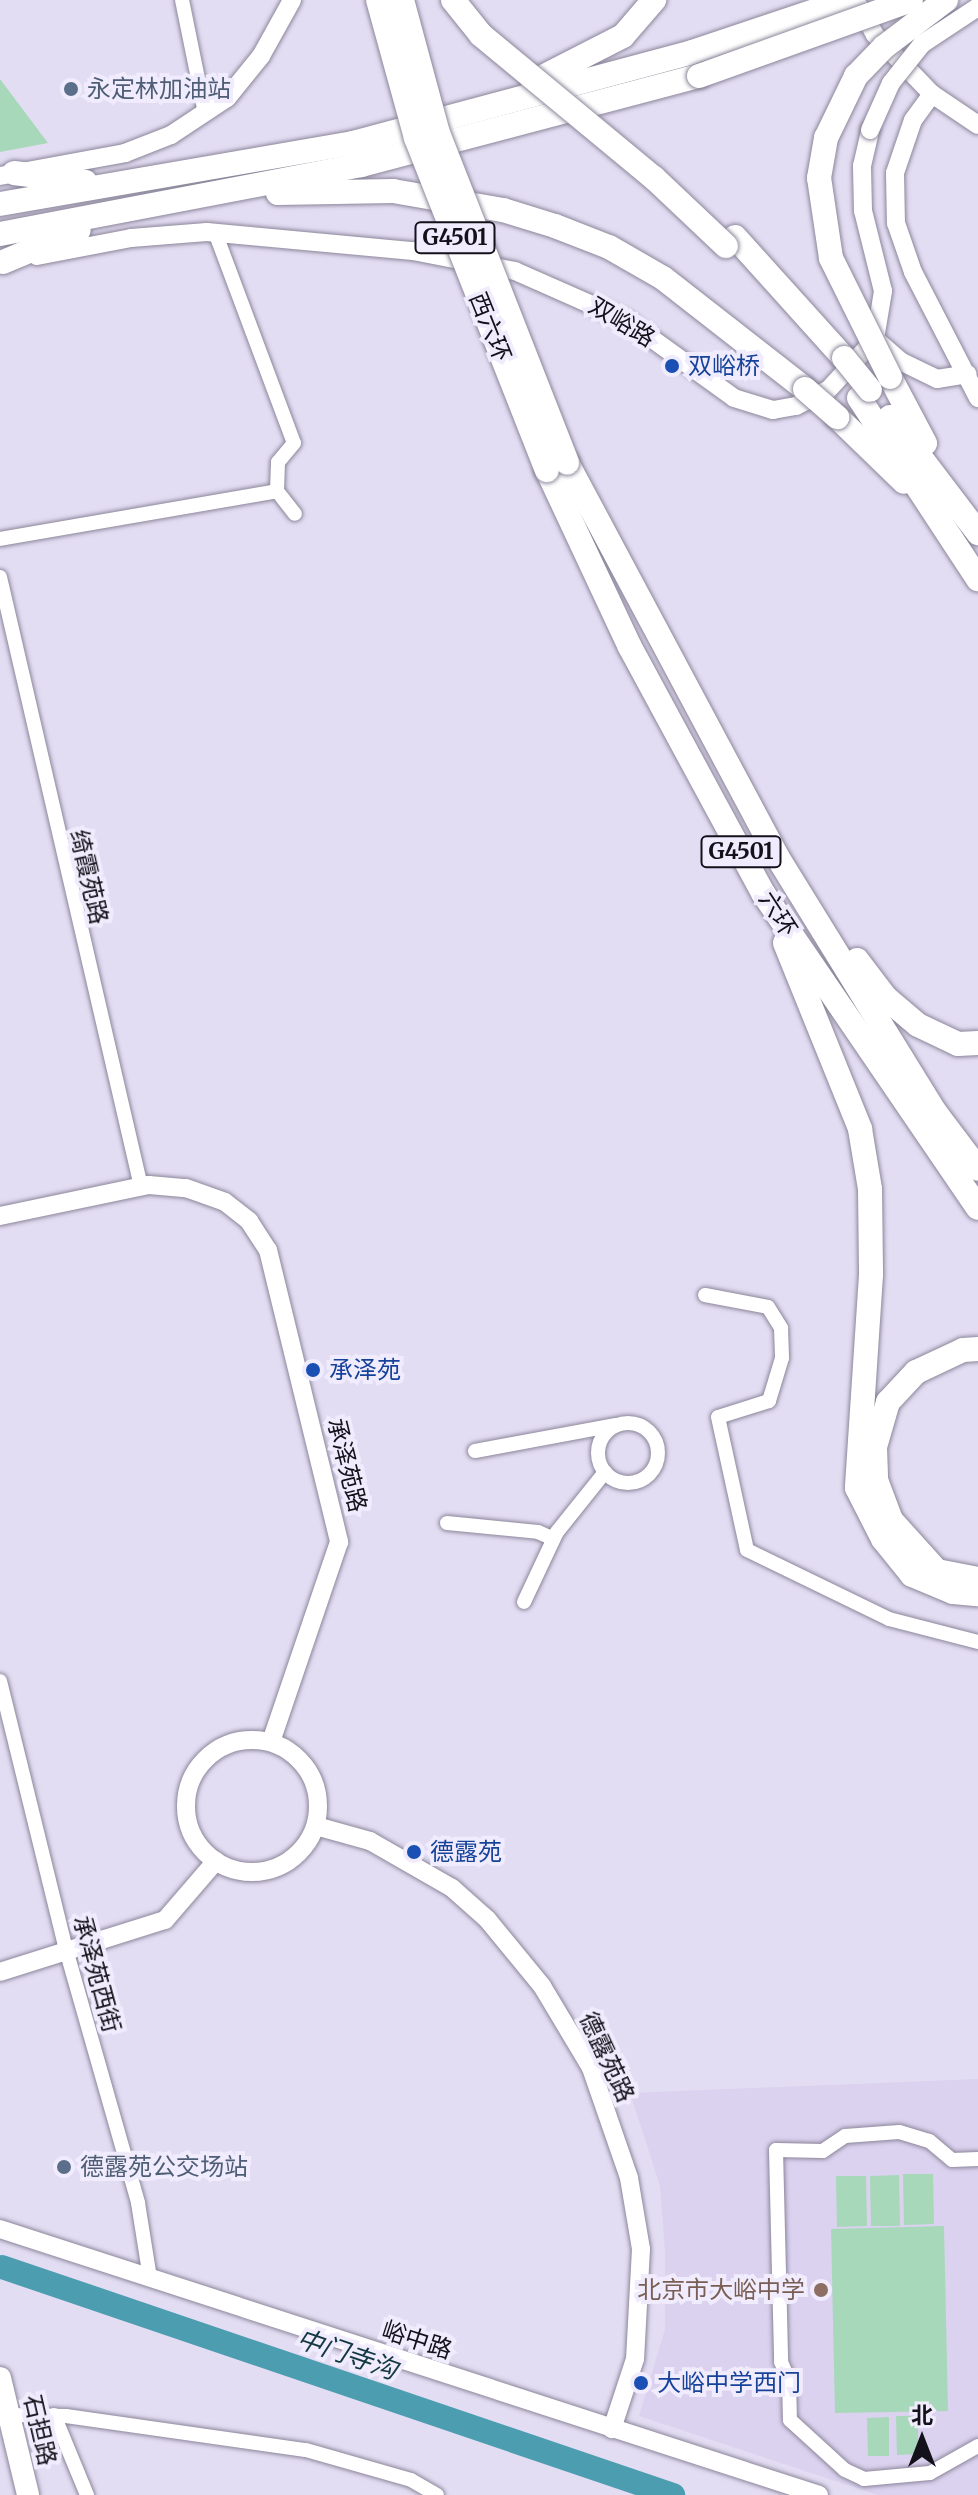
<!DOCTYPE html>
<html>
<head>
<meta charset="utf-8">
<style>
	body { margin:0 }
	#map { position:relative; width:978px; height:2495px; overflow:hidden; background:#e3ddf3; font-family:Merriweather,"Noto Sans SC",serif }
	div>[style] { position:absolute }
	.built>* { inset:0; background:#dad2ef }
	.green>* { inset:0; background:#a7d8b9 }
	.river>* { height:24px; margin:-12px; padding:0 12px; transform-origin:12px; border-radius:12px; background:#4c9db0 }
	.roads { filter:drop-shadow(0 0 2px #8c869a) drop-shadow(0 0 2px #8c869a) }
	.street>* { height:14px; margin:-7px; padding:0 7px; transform-origin:7px; border-radius:7px; background:#fff }
	.street>.ring { margin:-7px; padding:0; box-sizing:content-box; background:none; border:14px solid #fff; border-radius:50% }
	.secondary>* { height:18px; margin:-9px; padding:0 9px; transform-origin:9px; border-radius:9px; background:#fff }
	.secondary>.ring { margin:-9px; padding:0; box-sizing:content-box; background:none; border:18px solid #fff; border-radius:50% }
	.primary>* { height:22px; margin:-11px; padding:0 11px; transform-origin:11px; border-radius:11px; background:#fff }
	.highway>* { height:24px; margin:-12px; padding:0 12px; transform-origin:12px; border-radius:12px; background:#fff }
	.bridges { filter:drop-shadow(0 0 2px #8c869a) drop-shadow(0 0 2px #8c869a) }
	.secondary-bridge>* { height:18px; margin:-9px; padding:0 9px; transform-origin:9px; border-radius:9px; background:#fff }
	.highway-bridge>* { height:24px; margin:-12px; padding:0 12px; transform-origin:12px; border-radius:12px; background:#fff }
	.dots>* { width:22px; height:22px; translate:-50% -50%; box-sizing:border-box; border:4px solid #f0ebfd; border-radius:50% }
	span { translate:-50% -50%; white-space:nowrap; text-align:center; line-height:1.15; -webkit-text-stroke:8px #f0ebfd; paint-order:stroke }
	.shield-label span { padding:2px 6px; background:#f0ebfd; border:2px solid; border-radius:6px; -webkit-text-stroke-width:0 }
	.shield-label { font-size:22px; color:#131119; font-weight:700 }
	.service-label { font-size:24px; color:#4e5e75 }
	.left { translate:0 -50%; text-align:left }
	.street-label { font-size:24px; color:#131119 }
	.transit-label { font-size:24px; color:#164399 }
	.education-label { font-size:24px; color:#785e54 }
	.right { translate:-100% -50%; text-align:right }
	.water-label { font-size:26px; color:#123841; font-style:italic }
	.north { position:absolute; left:882px; top:2399px; width:80px; height:80px; -webkit-text-stroke:6px #f0ebfd; paint-order:stroke; rotate:0deg; font-size:22px; font-weight:700; line-height:32px; text-align:center; color:#131119 }
	.north::after { content:''; display:block; margin:auto; width:28px; height:36px; background:#131119; clip-path:polygon(50% 0,100% 100%,50% 72%,0 100%) }
</style>
</head>
<body>
<div id="map">
	<div class="built">
		<div style="clip-path:polygon(978px 2079px,978px 2495px,878px 2495px,639px 2416px,665px 2329px,665px 2252px,660px 2186px,630px 2093px)"></div>
	</div>
	<div class="green">
		<div style="clip-path:polygon(0 79px,48px 143px,0 152px)"></div>
		<div style="clip-path:polygon(903px 2174px,933px 2174px,934px 2224px,904px 2225px)"></div>
		<div style="clip-path:polygon(899px 2175px,900px 2226px,871px 2226px,870px 2176px)"></div>
		<div style="clip-path:polygon(836px 2176px,866px 2176px,867px 2226px,837px 2227px)"></div>
		<div style="clip-path:polygon(944px 2226px,948px 2411px,835px 2413px,831px 2229px)"></div>
		<div style="clip-path:polygon(896px 2416px,918px 2416px,918px 2454px,897px 2455px)"></div>
		<div style="clip-path:polygon(889px 2417px,889px 2456px,868px 2456px,867px 2418px)"></div>
	</div>
	<div class="river">
		<div style="left:2px;top:2267px;width:709px;rotate:18.77deg"></div>
	</div>
	<div class="roads">
		<div class="street">
			<div style="left:182px;top:0;width:115px;rotate:78.5deg"></div>
			<div style="left:215px;top:232px;width:225px;rotate:69.5deg"></div>
			<div style="left:294px;top:443px;width:25px;rotate:130deg"></div>
			<div style="left:278px;top:462px;width:29px;rotate:92deg"></div>
			<div style="left:277px;top:491px;width:29px;rotate:52deg"></div>
			<div style="left:0;top:539px;width:281px;rotate:-9.8deg"></div>
			<div style="left:0;top:577px;width:626px;rotate:76.98deg"></div>
			<div style="left:705px;top:1295px;width:64px;rotate:10.8deg"></div>
			<div style="left:768px;top:1307px;width:25px;rotate:58deg"></div>
			<div style="left:781px;top:1328px;width:30px;rotate:88deg"></div>
			<div style="left:782px;top:1358px;width:45px;rotate:106.8deg"></div>
			<div style="left:769px;top:1401px;width:53px;rotate:162.6deg"></div>
			<div style="left:718px;top:1417px;width:136px;rotate:77.7deg"></div>
			<div style="left:747px;top:1550px;width:158px;rotate:25.9deg"></div>
			<div style="left:889px;top:1619px;width:92px;rotate:14.5deg"></div>
			<div class="ring" style="left:598px;top:1423px;width:46px;height:46px"></div>
			<div style="left:475px;top:1451px;width:142px;rotate:-10.5deg"></div>
			<div style="left:447px;top:1523px;width:91px;rotate:5.6deg"></div>
			<div style="left:538px;top:1532px;width:17px;rotate:24deg"></div>
			<div style="left:524px;top:1602px;width:77px;rotate:-64.8deg"></div>
			<div style="left:557px;top:1532px;width:77px;rotate:-51.3deg"></div>
			<div style="left:0;top:1681px;width:280px;rotate:76.2deg"></div>
			<div style="left:67px;top:1953px;width:260px;rotate:74.1deg"></div>
			<div style="left:138px;top:2203px;width:76px;rotate:80.9deg"></div>
			<div style="left:978px;top:2159px;width:26px;rotate:178deg"></div>
			<div style="left:952px;top:2160px;width:30px;rotate:-140deg"></div>
			<div style="left:929px;top:2141px;width:31px;rotate:-163deg"></div>
			<div style="left:899px;top:2132px;width:54px;rotate:175.8deg"></div>
			<div style="left:845px;top:2136px;width:27px;rotate:146deg"></div>
			<div style="left:823px;top:2151px;width:47px;rotate:-178.8deg"></div>
			<div style="left:776px;top:2150px;width:212px;rotate:88.6deg"></div>
			<div style="left:781px;top:2362px;width:20px;rotate:66deg"></div>
			<div style="left:789px;top:2380px;width:40px;rotate:88.6deg"></div>
			<div style="left:790px;top:2420px;width:74px;rotate:42.3deg"></div>
			<div style="left:845px;top:2470px;width:21px;rotate:25deg"></div>
			<div style="left:864px;top:2479px;width:66px;rotate:-5.2deg"></div>
			<div style="left:930px;top:2473px;width:55px;rotate:-29.4deg"></div>
			<div style="left:11px;top:2415px;width:55px;rotate:1deg"></div>
			<div style="left:66px;top:2416px;width:242px;rotate:8.1deg"></div>
			<div style="left:306px;top:2450px;width:109px;rotate:15.9deg"></div>
			<div style="left:411px;top:2480px;width:30px;rotate:30deg"></div>
			<div style="left:54px;top:2415px;width:87px;rotate:67.6deg"></div>
		</div>
		<div class="secondary">
			<div style="left:859px;top:6px;width:33px;rotate:61deg"></div>
			<div style="left:875px;top:35px;width:82px;rotate:46deg"></div>
			<div style="left:932px;top:94px;width:55px;rotate:34deg"></div>
			<div style="left:932px;top:94px;width:32px;rotate:126deg"></div>
			<div style="left:913px;top:120px;width:56px;rotate:108.8deg"></div>
			<div style="left:895px;top:173px;width:50px;rotate:88.9deg"></div>
			<div style="left:896px;top:223px;width:52px;rotate:70.9deg"></div>
			<div style="left:913px;top:272px;width:142px;rotate:62.7deg"></div>
			<div style="left:0;top:176px;width:127px;rotate:-10.4deg"></div>
			<div style="left:125px;top:153px;width:49px;rotate:-21.4deg"></div>
			<div style="left:171px;top:135px;width:67px;rotate:-33.5deg"></div>
			<div style="left:227px;top:98px;width:54px;rotate:-51deg"></div>
			<div style="left:261px;top:56px;width:64px;rotate:-61deg"></div>
			<div style="left:37px;top:256px;width:96px;rotate:-10.8deg"></div>
			<div style="left:131px;top:238px;width:76px;rotate:-4.5deg"></div>
			<div style="left:207px;top:232px;width:207px;rotate:5.3deg"></div>
			<div style="left:413px;top:251px;width:104px;rotate:11.1deg"></div>
			<div style="left:515px;top:271px;width:121px;rotate:23.8deg"></div>
			<div style="left:626px;top:320px;width:133px;rotate:35.8deg"></div>
			<div style="left:734px;top:398px;width:41px;rotate:17.1deg"></div>
			<div style="left:773px;top:410px;width:23px;rotate:-10deg"></div>
			<div style="left:796px;top:406px;width:36px;rotate:-27deg"></div>
			<div style="left:828px;top:390px;width:69px;rotate:-47.3deg"></div>
			<div style="left:875px;top:339px;width:49px;rotate:-80.5deg"></div>
			<div style="left:883px;top:291px;width:82px;rotate:-104deg"></div>
			<div style="left:863px;top:211px;width:45px;rotate:-91.3deg"></div>
			<div style="left:862px;top:166px;width:37px;rotate:-77deg"></div>
			<div style="left:875px;top:339px;width:33px;rotate:41deg"></div>
			<div style="left:900px;top:361px;width:41px;rotate:25.9deg"></div>
			<div style="left:937px;top:379px;width:31px;rotate:-9deg"></div>
			<div style="left:0;top:1216px;width:152px;rotate:-11.8deg"></div>
			<div style="left:149px;top:1185px;width:37px;rotate:5deg"></div>
			<div style="left:186px;top:1188px;width:41px;rotate:19.7deg"></div>
			<div style="left:225px;top:1202px;width:31px;rotate:38deg"></div>
			<div style="left:249px;top:1221px;width:35px;rotate:57deg"></div>
			<div style="left:268px;top:1250px;width:301px;rotate:76.3deg"></div>
			<div style="left:339px;top:1542px;width:211px;rotate:108.8deg"></div>
			<div class="ring" style="left:186px;top:1740px;width:114px;height:114px"></div>
			<div style="left:316px;top:1826px;width:56px;rotate:15.5deg"></div>
			<div style="left:370px;top:1841px;width:95px;rotate:29.8deg"></div>
			<div style="left:452px;top:1888px;width:47px;rotate:41.5deg"></div>
			<div style="left:487px;top:1919px;width:87px;rotate:50.6deg"></div>
			<div style="left:542px;top:1986px;width:96px;rotate:59.1deg"></div>
			<div style="left:591px;top:2068px;width:116px;rotate:70.9deg"></div>
			<div style="left:629px;top:2178px;width:72px;rotate:80.4deg"></div>
			<div style="left:641px;top:2249px;width:110px;rotate:93.1deg"></div>
			<div style="left:635px;top:2359px;width:74px;rotate:108.2deg"></div>
			<div style="left:0;top:1972px;width:173px;rotate:-17.5deg"></div>
			<div style="left:165px;top:1920px;width:78px;rotate:-49.2deg"></div>
			<div style="left:0;top:2229px;width:861px;rotate:17.99deg"></div>
		</div>
		<div class="primary">
			<div style="left:0;top:2378px;width:120px;rotate:76.5deg"></div>
		</div>
		<div class="highway">
			<div style="left:533px;top:82px;width:101px;rotate:-27.1deg"></div>
			<div style="left:623px;top:36px;width:48px;rotate:-49.3deg"></div>
			<div style="left:14px;top:173px;width:72px;rotate:7.2deg"></div>
			<div style="left:278px;top:193px;width:115px;rotate:-1deg"></div>
			<div style="left:393px;top:191px;width:112px;rotate:9.8deg"></div>
			<div style="left:503px;top:210px;width:54px;rotate:17.1deg"></div>
			<div style="left:555px;top:226px;width:58px;rotate:21.3deg"></div>
			<div style="left:609px;top:247px;width:62px;rotate:29.9deg"></div>
			<div style="left:663px;top:278px;width:180px;rotate:38deg"></div>
			<div style="left:0;top:204px;width:358px;rotate:-9.8deg"></div>
			<div style="left:353px;top:143px;width:351px;rotate:-15deg"></div>
			<div style="left:692px;top:52px;width:163px;rotate:-18.5deg"></div>
			<div style="left:0;top:234px;width:368px;rotate:-10.8deg"></div>
			<div style="left:361px;top:165px;width:350px;rotate:-14.8deg"></div>
			<div style="left:735px;top:237px;width:163px;rotate:48deg"></div>
			<div style="left:3px;top:262px;width:82px;rotate:-22.8deg"></div>
			<div style="left:890px;top:377px;width:75px;rotate:62.1deg"></div>
			<div style="left:859px;top:398px;width:217px;rotate:56.7deg"></div>
			<div style="left:837px;top:417px;width:93px;rotate:44.1deg"></div>
			<div style="left:890px;top:417px;width:146px;rotate:52.8deg"></div>
			<div style="left:567px;top:463px;width:448px;rotate:61.9deg"></div>
			<div style="left:778px;top:858px;width:299px;rotate:58.3deg"></div>
			<div style="left:935px;top:1112px;width:71px;rotate:53deg"></div>
			<div style="left:547px;top:470px;width:195px;rotate:64.9deg"></div>
			<div style="left:630px;top:647px;width:280px;rotate:61.6deg"></div>
			<div style="left:763px;top:893px;width:381px;rotate:55.7deg"></div>
			<div style="left:785px;top:943px;width:201px;rotate:68deg"></div>
			<div style="left:860px;top:1129px;width:61px;rotate:80.5deg"></div>
			<div style="left:870px;top:1189px;width:86px;rotate:89.3deg"></div>
			<div style="left:871px;top:1275px;width:213px;rotate:93.8deg"></div>
			<div style="left:857px;top:1488px;width:57px;rotate:63deg"></div>
			<div style="left:883px;top:1539px;width:46px;rotate:51.1deg"></div>
			<div style="left:912px;top:1575px;width:44px;rotate:22.5deg"></div>
			<div style="left:953px;top:1592px;width:25px;rotate:5deg"></div>
			<div style="left:857px;top:960px;width:48px;rotate:52.7deg"></div>
			<div style="left:886px;top:998px;width:42px;rotate:40.2deg"></div>
			<div style="left:918px;top:1025px;width:44px;rotate:25.4deg"></div>
			<div style="left:958px;top:1044px;width:20px;rotate:-3deg"></div>
			<div style="left:978px;top:1349px;width:15px;rotate:176deg"></div>
			<div style="left:963px;top:1350px;width:52px;rotate:154.9deg"></div>
			<div style="left:916px;top:1372px;width:41px;rotate:133deg"></div>
			<div style="left:888px;top:1402px;width:47px;rotate:106.1deg"></div>
			<div style="left:875px;top:1447px;width:33px;rotate:88deg"></div>
			<div style="left:876px;top:1480px;width:43px;rotate:69.4deg"></div>
			<div style="left:891px;top:1520px;width:69px;rotate:48deg"></div>
			<div style="left:937px;top:1571px;width:42px;rotate:11deg"></div>
		</div>
	</div>
	<div class="bridges">
		<div class="secondary-bridge">
			<div style="left:870px;top:130px;width:51px;rotate:-65.9deg"></div>
			<div style="left:891px;top:83px;width:50px;rotate:-51.5deg"></div>
			<div style="left:922px;top:44px;width:67px;rotate:-33.5deg"></div>
		</div>
		<div class="highway-bridge">
			<div style="left:378px;top:0;width:143px;rotate:74.6deg"></div>
			<div style="left:416px;top:138px;width:357px;rotate:68.5deg"></div>
			<div style="left:402px;top:0;width:138px;rotate:74.9deg"></div>
			<div style="left:438px;top:133px;width:354px;rotate:68.6deg"></div>
			<div style="left:453px;top:0;width:45px;rotate:51.3deg"></div>
			<div style="left:481px;top:35px;width:224px;rotate:39.6deg"></div>
			<div style="left:654px;top:178px;width:99px;rotate:43.4deg"></div>
			<div style="left:699px;top:76px;width:225px;rotate:-19.7deg"></div>
			<div style="left:844px;top:358px;width:41px;rotate:50.9deg"></div>
			<div style="left:890px;top:377px;width:133px;rotate:-116.4deg"></div>
			<div style="left:831px;top:258px;width:81px;rotate:-98.5deg"></div>
			<div style="left:819px;top:178px;width:41px;rotate:-80.1deg"></div>
			<div style="left:826px;top:138px;width:69px;rotate:-64.2deg"></div>
			<div style="left:856px;top:76px;width:40px;rotate:-46deg"></div>
			<div style="left:884px;top:47px;width:78px;rotate:-37.2deg"></div>
			<div style="left:805px;top:389px;width:43px;rotate:41.2deg"></div>
		</div>
	</div>
	<div class="dots">
		<div style="left:71px;top:89px;background:#5c6f8a"></div>
		<div style="left:672px;top:366px;background:#1a4fb4"></div>
		<div style="left:313px;top:1370px;background:#1a4fb4"></div>
		<div style="left:414px;top:1852px;background:#1a4fb4"></div>
		<div style="left:64px;top:2167px;background:#5c6f8a"></div>
		<div style="left:821px;top:2290px;background:#8d6e63"></div>
		<div style="left:641px;top:2383px;background:#1a4fb4"></div>
	</div>
	<div class="shield-label">
		<span style="left:455px;top:238px">G4501</span>
		<span style="left:741px;top:852px">G4501</span>
	</div>
	<div class="service-label">
		<span class="left" style="left:87px;top:89px">永定林加油站</span>
		<span class="left" style="left:80px;top:2167px">德露苑公交场站</span>
	</div>
	<div class="street-label">
		<span style="left:622px;top:322px;rotate:31deg">双峪路</span>
		<span style="left:490px;top:327px;rotate:68deg">西六环</span>
		<span style="left:89px;top:877px;rotate:77deg">绮霞苑路</span>
		<span style="left:778px;top:914px;rotate:57deg">六环</span>
		<span style="left:347px;top:1465px;rotate:76deg">承泽苑路</span>
		<span style="left:97px;top:1974px;rotate:75deg">承泽苑西街</span>
		<span style="left:607px;top:2057px;rotate:65deg">德露苑路</span>
		<span style="left:417px;top:2340px;rotate:18deg">峪中路</span>
		<span style="left:40px;top:2430px;rotate:77deg">石担路</span>
	</div>
	<div class="transit-label">
		<span class="left" style="left:688px;top:366px">双峪桥</span>
		<span class="left" style="left:329px;top:1370px">承泽苑</span>
		<span class="left" style="left:430px;top:1852px">德露苑</span>
		<span class="left" style="left:657px;top:2383px">大峪中学西门</span>
	</div>
	<div class="education-label">
		<span class="right" style="left:805px;top:2290px">北京市大峪中学</span>
	</div>
	<div class="water-label">
		<span style="left:347px;top:2354px;rotate:19deg">中门寺沟</span>
	</div>
	<div class="north">北</div>
</div>
</body>
</html>
